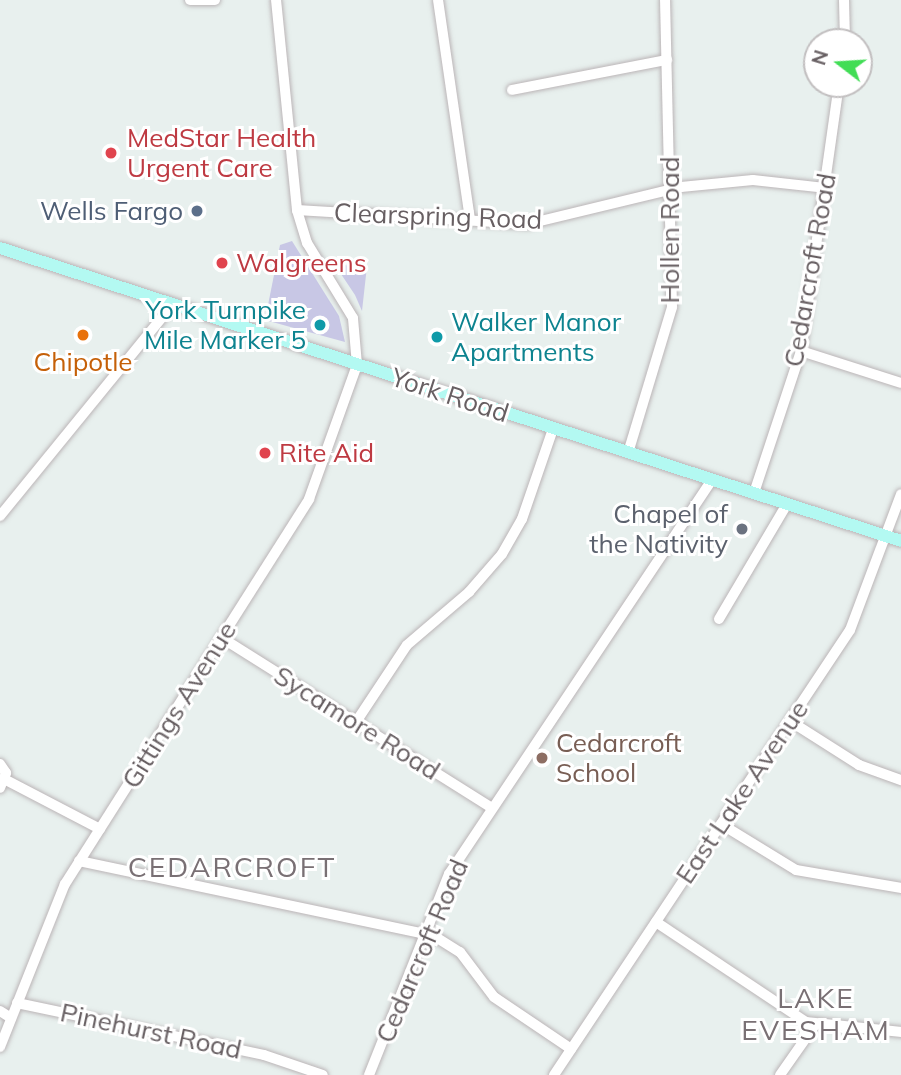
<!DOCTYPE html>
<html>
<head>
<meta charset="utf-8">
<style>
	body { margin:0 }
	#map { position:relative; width:901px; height:1075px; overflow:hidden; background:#e8f0ee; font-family:Mulish,sans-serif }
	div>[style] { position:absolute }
	.green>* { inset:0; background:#c8c7e5 }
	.roads { filter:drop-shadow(0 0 2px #bbb5b7) drop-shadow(0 0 2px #bbb5b7) }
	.minor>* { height:10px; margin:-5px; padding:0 5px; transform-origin:5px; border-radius:5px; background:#fff }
	.major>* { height:12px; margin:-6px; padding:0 6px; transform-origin:6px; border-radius:6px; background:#b3f9f2 }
	.dots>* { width:19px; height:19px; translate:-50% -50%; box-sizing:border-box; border:4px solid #fff; border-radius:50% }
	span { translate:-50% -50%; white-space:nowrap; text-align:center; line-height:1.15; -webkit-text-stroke:6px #fff; paint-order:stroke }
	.health-label { font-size:26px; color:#be3a42 }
	.left { translate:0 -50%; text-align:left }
	.service-label { font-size:26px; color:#4e5e75 }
	.right { translate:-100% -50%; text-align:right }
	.street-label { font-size:26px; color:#675f62 }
	.culture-label { font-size:26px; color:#0d838f }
	.food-label { font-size:26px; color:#c56008 }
	.worship-label { font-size:26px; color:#5b616d }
	.education-label { font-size:26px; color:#785e54 }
	.neighbourhood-label { font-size:28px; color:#797074; letter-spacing:2px }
	.north { position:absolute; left:803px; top:28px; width:70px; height:70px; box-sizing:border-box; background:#fff; border:2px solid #c2bfc0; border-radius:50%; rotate:287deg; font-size:19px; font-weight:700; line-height:28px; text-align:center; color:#675f62 }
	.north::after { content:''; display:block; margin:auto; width:24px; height:32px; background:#41dd55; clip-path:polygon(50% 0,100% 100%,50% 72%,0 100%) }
</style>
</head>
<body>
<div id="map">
	<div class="green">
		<div style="clip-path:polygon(292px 241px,339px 316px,345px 342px,265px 320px,280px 245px)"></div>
		<div style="clip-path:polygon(335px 265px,367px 266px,362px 311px,355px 295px)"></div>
	</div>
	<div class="roads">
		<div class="minor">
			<div style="left:190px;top:0;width:25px"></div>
			<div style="left:438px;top:0;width:222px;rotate:81.7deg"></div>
			<div style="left:844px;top:0;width:42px;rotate:88.6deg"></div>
			<div style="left:512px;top:90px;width:158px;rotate:-11deg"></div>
			<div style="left:297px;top:210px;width:231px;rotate:3.5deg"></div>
			<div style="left:528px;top:224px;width:157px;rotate:-13.6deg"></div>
			<div style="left:681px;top:187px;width:72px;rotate:-5.6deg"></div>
			<div style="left:753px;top:180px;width:72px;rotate:6.3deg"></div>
			<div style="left:801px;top:351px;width:105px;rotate:17.7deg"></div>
			<div style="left:628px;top:453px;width:152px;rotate:-73.2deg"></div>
			<div style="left:672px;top:307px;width:307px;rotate:-91.3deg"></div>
			<div style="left:754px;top:493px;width:150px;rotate:-71.7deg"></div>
			<div style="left:801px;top:351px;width:270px;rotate:-81.9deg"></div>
			<div style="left:0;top:516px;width:272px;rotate:-50.8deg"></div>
			<div style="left:719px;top:619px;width:134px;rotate:-59.4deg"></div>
			<div style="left:222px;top:638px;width:319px;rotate:32.2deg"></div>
			<div style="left:790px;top:721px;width:82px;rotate:32.5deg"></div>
			<div style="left:859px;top:765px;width:45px;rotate:19.7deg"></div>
			<div style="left:356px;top:722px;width:92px;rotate:-56.5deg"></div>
			<div style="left:407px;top:645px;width:82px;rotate:-40.5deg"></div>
			<div style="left:469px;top:592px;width:50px;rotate:-49deg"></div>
			<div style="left:502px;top:554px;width:40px;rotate:-60.3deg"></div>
			<div style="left:522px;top:519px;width:95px;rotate:-71deg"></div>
			<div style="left:0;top:764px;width:11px;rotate:56deg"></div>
			<div style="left:6px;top:773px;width:16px;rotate:112deg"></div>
			<div style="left:6px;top:780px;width:106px;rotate:27.5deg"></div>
			<div style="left:721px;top:824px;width:88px;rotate:31.5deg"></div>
			<div style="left:796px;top:870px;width:107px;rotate:9.7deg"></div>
			<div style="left:79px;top:861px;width:363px;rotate:11.9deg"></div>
			<div style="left:434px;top:936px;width:31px;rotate:32deg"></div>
			<div style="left:460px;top:952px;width:56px;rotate:52.9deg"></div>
			<div style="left:494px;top:997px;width:93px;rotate:34deg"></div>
			<div style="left:656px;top:922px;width:180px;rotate:33.7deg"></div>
			<div style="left:806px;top:1022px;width:96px;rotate:6deg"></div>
			<div style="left:17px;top:1003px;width:252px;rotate:11.9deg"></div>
			<div style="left:264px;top:1055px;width:62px;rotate:18.7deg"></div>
			<div style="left:0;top:1011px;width:13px;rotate:32deg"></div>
			<div style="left:0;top:1047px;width:175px;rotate:-68.3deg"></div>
			<div style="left:65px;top:884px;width:456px;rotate:-57.6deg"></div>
			<div style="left:309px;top:499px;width:142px;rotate:-70.3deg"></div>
			<div style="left:357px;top:365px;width:47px;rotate:-94.9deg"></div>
			<div style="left:353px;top:318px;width:88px;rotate:-121.5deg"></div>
			<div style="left:307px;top:243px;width:34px;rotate:-107deg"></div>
			<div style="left:297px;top:210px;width:211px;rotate:-95.7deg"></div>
			<div style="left:369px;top:1075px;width:216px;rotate:-68.3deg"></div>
			<div style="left:449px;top:874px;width:474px;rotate:-56.3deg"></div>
			<div style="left:554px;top:1075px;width:534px;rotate:-56.37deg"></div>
			<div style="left:850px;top:630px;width:145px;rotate:-69.4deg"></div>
			<div style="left:780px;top:1075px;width:61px;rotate:-55deg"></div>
		</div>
		<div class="major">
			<div style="left:0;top:248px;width:947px;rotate:18.01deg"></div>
		</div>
	</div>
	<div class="dots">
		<div style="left:111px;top:153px;background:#e0444e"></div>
		<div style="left:197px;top:211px;background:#5c6f8a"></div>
		<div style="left:222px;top:263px;background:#e0444e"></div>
		<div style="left:320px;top:325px;background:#0f9aa8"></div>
		<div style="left:83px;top:335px;background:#e8710a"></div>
		<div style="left:437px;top:337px;background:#0f9aa8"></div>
		<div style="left:265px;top:453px;background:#e0444e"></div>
		<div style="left:742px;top:529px;background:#6b7280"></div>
		<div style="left:542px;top:758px;background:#8d6e63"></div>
	</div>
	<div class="health-label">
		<span class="left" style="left:127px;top:153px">MedStar Health<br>Urgent Care</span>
		<span class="left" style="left:236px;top:263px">Walgreens</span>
		<span class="left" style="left:279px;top:453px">Rite Aid</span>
	</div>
	<div class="service-label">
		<span class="right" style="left:183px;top:211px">Wells Fargo</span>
	</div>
	<div class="street-label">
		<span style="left:438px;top:216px;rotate:2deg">Clearspring Road</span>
		<span style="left:670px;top:230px;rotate:-90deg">Hollen Road</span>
		<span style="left:810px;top:270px;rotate:-80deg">Cedarcroft Road</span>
		<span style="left:450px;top:395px;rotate:18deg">York Road</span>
		<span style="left:179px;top:705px;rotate:-58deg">Gittings Avenue</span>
		<span style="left:357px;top:723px;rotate:32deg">Sycamore Road</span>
		<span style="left:742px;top:792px;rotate:-56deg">East Lake Avenue</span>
		<span style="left:422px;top:951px;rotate:-67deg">Cedarcroft Road</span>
		<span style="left:151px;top:1031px;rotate:12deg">Pinehurst Road</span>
	</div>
	<div class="culture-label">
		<span class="right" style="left:306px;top:325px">York Turnpike<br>Mile Marker 5</span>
		<span class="left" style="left:451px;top:337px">Walker Manor<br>Apartments</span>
	</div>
	<div class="food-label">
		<span style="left:83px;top:362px">Chipotle</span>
	</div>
	<div class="worship-label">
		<span class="right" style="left:728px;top:529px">Chapel of<br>the Nativity</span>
	</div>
	<div class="education-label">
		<span class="left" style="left:556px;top:758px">Cedarcroft<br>School</span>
	</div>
	<div class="neighbourhood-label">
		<span style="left:232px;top:867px">CEDARCROFT</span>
		<span style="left:816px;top:1014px">LAKE<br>EVESHAM</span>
	</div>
	<div class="north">N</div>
</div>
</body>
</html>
